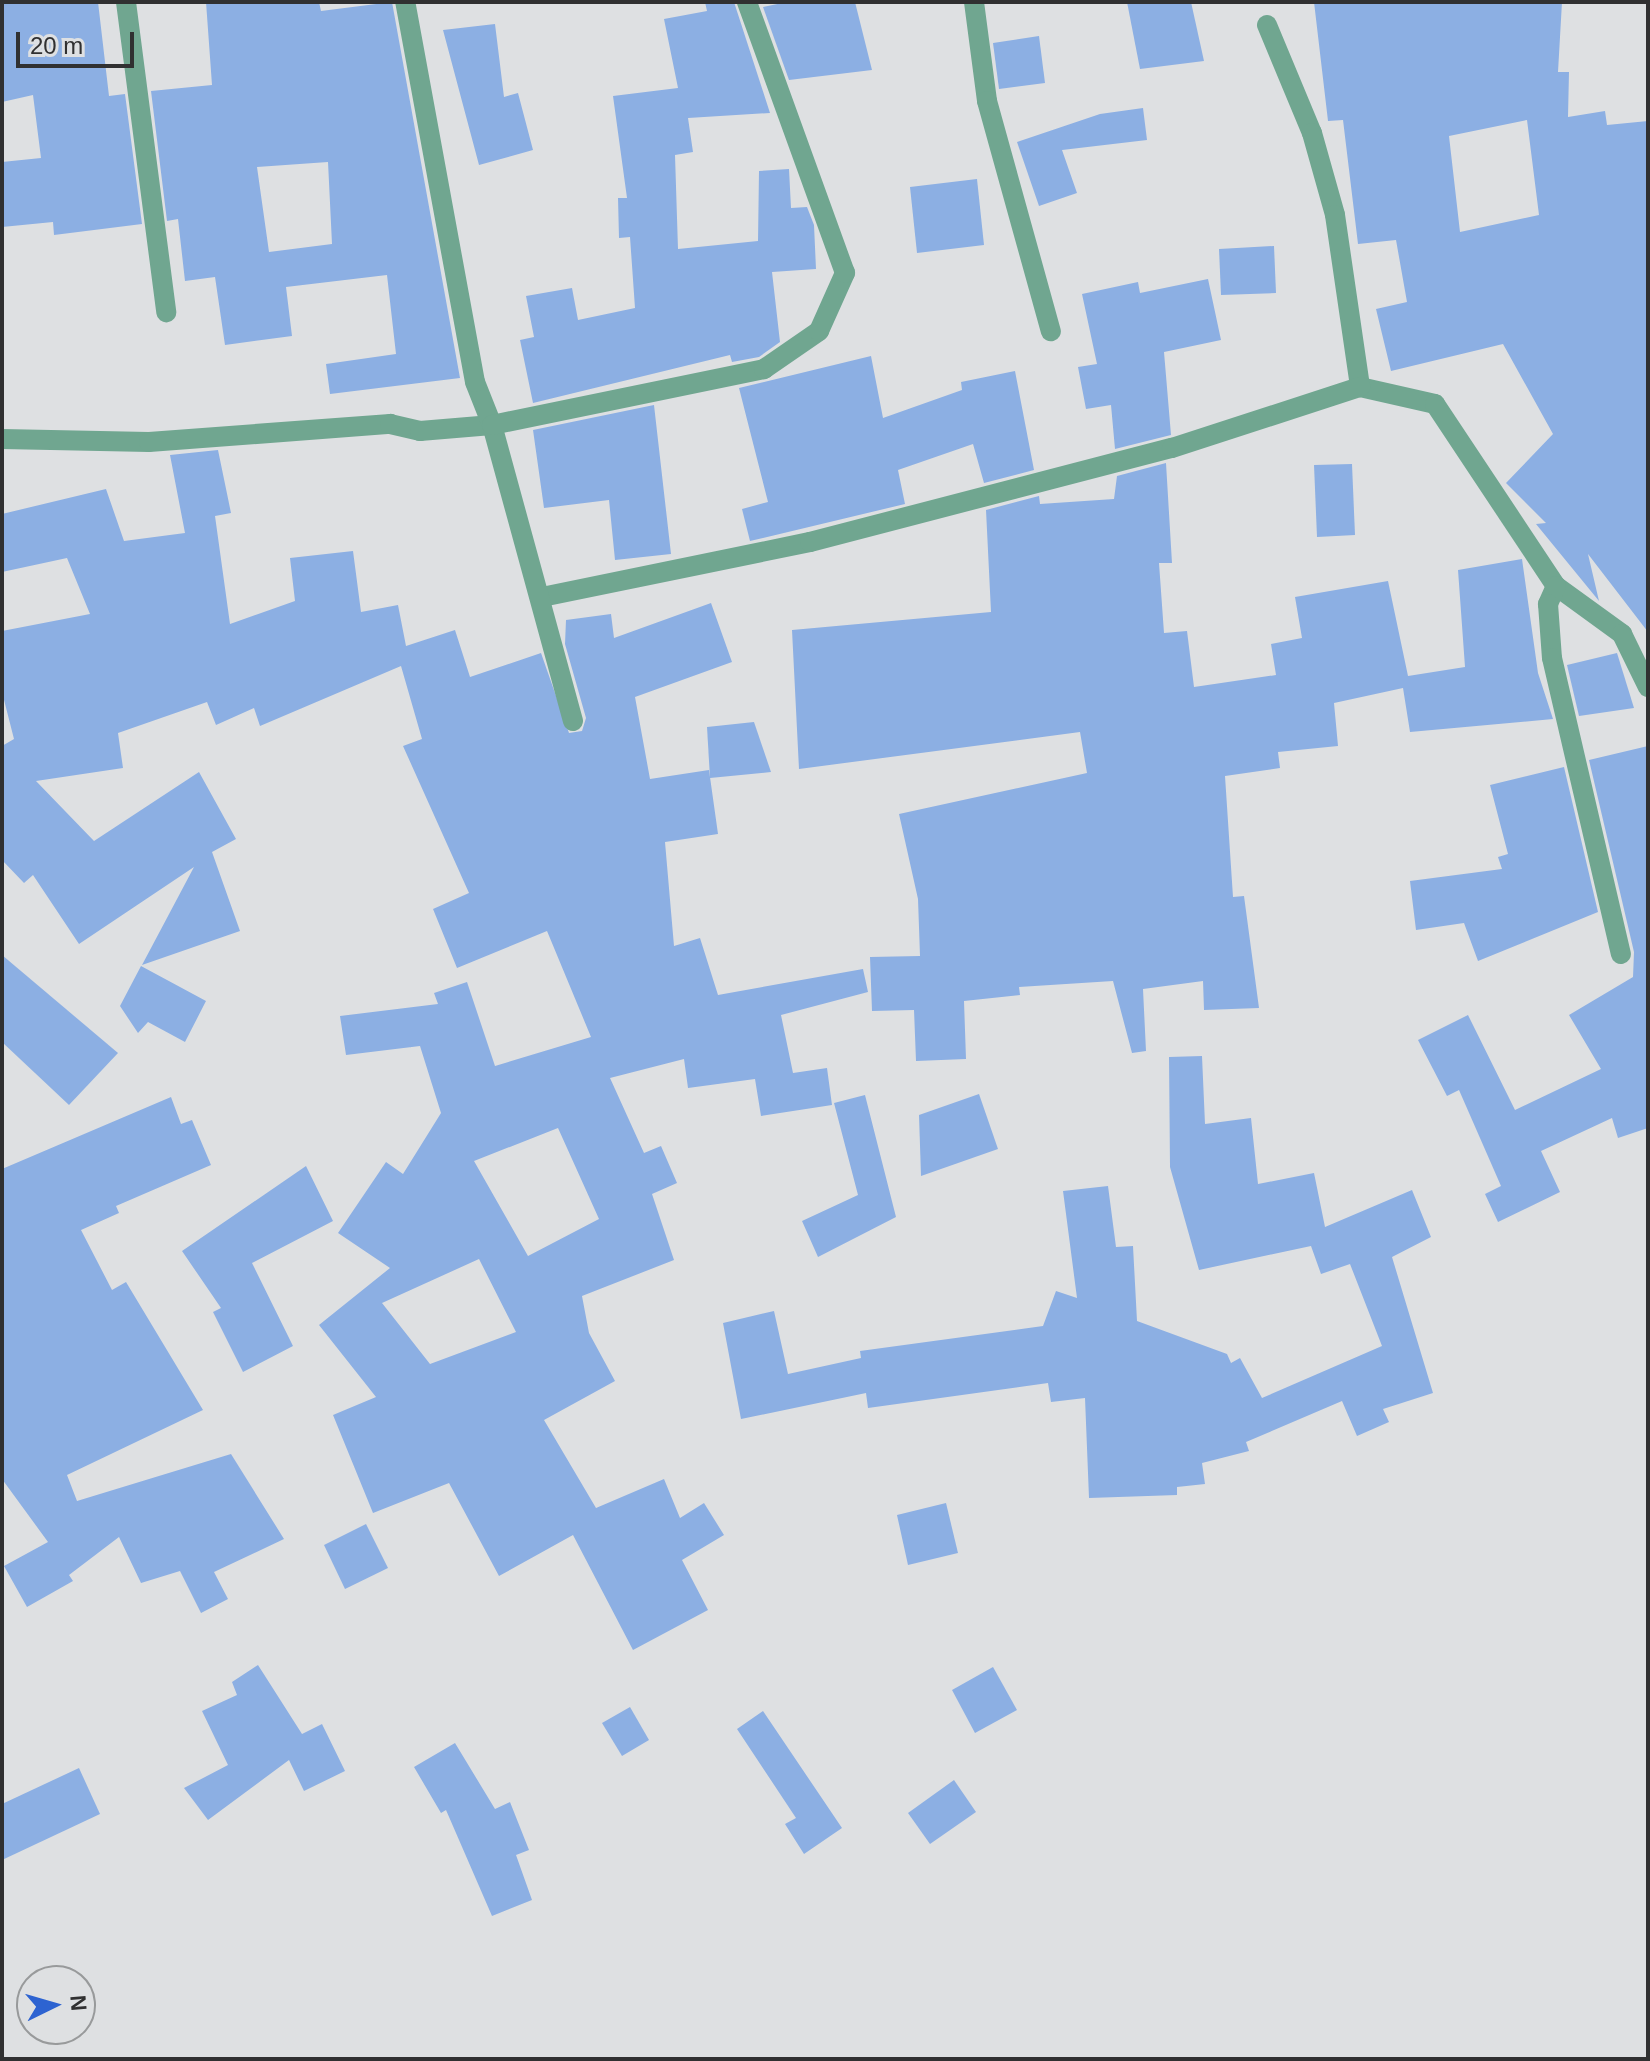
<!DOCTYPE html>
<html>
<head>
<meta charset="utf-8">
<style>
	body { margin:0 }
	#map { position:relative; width:1650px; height:2061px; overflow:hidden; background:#dee0e2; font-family:Helvetica,sans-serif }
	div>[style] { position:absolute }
	.building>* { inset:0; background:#8cafe3 }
	.minor>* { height:20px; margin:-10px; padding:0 10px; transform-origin:10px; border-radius:10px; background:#70a690 }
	span { translate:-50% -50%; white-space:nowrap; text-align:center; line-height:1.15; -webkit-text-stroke:8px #dee0e2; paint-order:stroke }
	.frame { position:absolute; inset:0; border:4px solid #303031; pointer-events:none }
	.north { position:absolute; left:16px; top:1965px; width:80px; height:80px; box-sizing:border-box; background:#dee0e2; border:2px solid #989a9b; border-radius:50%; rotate:85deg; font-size:22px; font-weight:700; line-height:32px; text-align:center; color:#303031 }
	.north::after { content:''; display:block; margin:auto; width:28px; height:36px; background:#2d63d1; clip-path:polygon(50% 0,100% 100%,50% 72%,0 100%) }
	.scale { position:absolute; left:16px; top:32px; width:118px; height:36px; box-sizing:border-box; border:4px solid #303031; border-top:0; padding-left:10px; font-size:24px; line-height:28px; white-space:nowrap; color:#303031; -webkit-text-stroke:6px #dee0e2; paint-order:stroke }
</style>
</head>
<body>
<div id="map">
	<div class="building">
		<div style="clip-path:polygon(2px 2px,98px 2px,109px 96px,125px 94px,142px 224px,54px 235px,53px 222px,2px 227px,2px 162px,41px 158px,33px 95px,2px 102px)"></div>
		<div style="clip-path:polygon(evenodd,206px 2px,319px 2px,321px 11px,392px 2px,460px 378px,330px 394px,326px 364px,396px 354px,387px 275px,286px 287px,292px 336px,225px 345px,215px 277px,185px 281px,178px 219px,167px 221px,151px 91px,212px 85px,206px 2px,328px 162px,332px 244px,269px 252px,257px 167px,328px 162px)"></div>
		<div style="clip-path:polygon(705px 2px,734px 2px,770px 113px,688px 118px,693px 152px,675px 155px,678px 249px,758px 241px,759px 171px,789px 169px,791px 208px,807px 207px,814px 225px,816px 269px,772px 272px,780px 342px,759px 357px,732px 362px,730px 355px,533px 403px,520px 340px,534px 337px,526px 296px,572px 288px,578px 320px,635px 308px,630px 237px,619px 238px,618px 198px,627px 198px,613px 96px,678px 88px,664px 19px,707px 11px)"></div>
		<div style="clip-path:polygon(787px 2px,855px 2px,872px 70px,789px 80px,763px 7px)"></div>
		<div style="clip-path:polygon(1127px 2px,1191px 2px,1204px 61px,1140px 69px)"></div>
		<div style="clip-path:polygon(evenodd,1314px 2px,1562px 2px,1558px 72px,1569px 72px,1568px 117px,1605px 111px,1607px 125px,1648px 121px,1648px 632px,1588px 554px,1599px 601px,1536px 524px,1546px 523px,1506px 483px,1553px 434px,1503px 344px,1391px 371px,1376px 309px,1407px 302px,1396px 240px,1358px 244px,1343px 120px,1328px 121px,1314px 2px,1527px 120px,1539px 215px,1460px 232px,1449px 136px,1527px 120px)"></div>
		<div style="clip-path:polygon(495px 24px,504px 97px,518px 93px,533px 150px,479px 165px,443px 30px)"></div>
		<div style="clip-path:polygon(1039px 36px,1045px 83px,999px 89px,993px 43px)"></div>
		<div style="clip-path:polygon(1143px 108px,1147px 140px,1062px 150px,1077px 193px,1039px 206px,1017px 142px,1100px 114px)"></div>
		<div style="clip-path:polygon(977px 179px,984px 245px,917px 253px,910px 187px)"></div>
		<div style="clip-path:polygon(1274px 246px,1276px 293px,1221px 295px,1219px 249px)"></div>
		<div style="clip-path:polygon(1208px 279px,1221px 340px,1164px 352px,1171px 435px,1115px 449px,1111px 405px,1086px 409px,1078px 367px,1097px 364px,1082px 294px,1138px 282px,1140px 293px)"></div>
		<div style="clip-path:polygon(871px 356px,883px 418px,962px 390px,961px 382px,1015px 371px,1034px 470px,984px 483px,973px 444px,898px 470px,905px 504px,750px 541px,742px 509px,768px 502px,739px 388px)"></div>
		<div style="clip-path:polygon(654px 405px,671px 554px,615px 560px,609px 500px,544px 508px,533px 430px)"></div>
		<div style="clip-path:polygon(evenodd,218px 450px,231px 513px,215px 516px,230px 624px,295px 601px,290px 558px,353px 551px,361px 612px,398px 605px,406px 646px,455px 630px,470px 677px,541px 653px,569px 733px,582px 731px,586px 718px,565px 644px,566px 620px,611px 614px,614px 638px,711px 603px,732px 662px,635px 697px,650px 779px,709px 770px,718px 834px,665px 842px,674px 946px,700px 938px,718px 995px,863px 969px,868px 992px,781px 1015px,793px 1073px,827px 1068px,832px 1105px,761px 1116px,755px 1079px,688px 1088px,684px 1059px,610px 1078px,644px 1153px,661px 1146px,677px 1183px,652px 1194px,674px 1260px,582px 1296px,589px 1333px,615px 1381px,544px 1420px,596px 1508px,664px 1479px,680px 1518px,704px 1503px,724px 1535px,682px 1560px,708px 1610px,633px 1650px,573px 1535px,499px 1576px,449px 1483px,373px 1513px,333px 1415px,376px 1397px,319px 1325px,390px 1268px,338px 1233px,386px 1162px,403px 1174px,441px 1113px,420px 1046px,346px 1055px,340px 1016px,438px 1004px,434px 993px,467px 982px,495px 1066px,591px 1037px,547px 931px,457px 968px,433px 909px,469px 893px,403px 746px,422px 739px,401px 666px,260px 726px,254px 708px,216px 725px,207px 702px,118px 733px,123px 768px,36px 781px,94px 841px,199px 772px,236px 839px,212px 852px,240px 931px,142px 965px,194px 867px,79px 944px,33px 875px,24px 883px,2px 860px,2px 746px,14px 739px,2px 692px,2px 631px,90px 614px,67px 558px,2px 572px,2px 514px,106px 489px,124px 541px,185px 533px,170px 455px,218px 450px,558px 1128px,599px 1219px,528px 1256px,474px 1161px,558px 1128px,218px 450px,479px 1259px,516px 1332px,430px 1364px,382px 1303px,479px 1259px)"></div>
		<div style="clip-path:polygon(1166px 463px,1172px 563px,1159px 563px,1164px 633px,1187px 631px,1194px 687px,1276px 675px,1271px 644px,1302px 638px,1295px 597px,1388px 581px,1408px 676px,1465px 667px,1458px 570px,1522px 559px,1538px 673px,1553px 719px,1410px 732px,1403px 688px,1334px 703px,1338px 746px,1278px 752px,1280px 768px,1225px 776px,1233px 897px,1244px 896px,1259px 1008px,1204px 1010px,1203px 981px,1143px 989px,1146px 1051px,1132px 1053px,1113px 981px,1019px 987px,1020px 995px,964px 1001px,966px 1059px,916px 1061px,914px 1010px,872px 1011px,870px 957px,920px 956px,918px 899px,899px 814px,1087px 773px,1080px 732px,799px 769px,792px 630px,991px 612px,986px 510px,1039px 496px,1040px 504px,1114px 499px,1117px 476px)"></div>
		<div style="clip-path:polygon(1352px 464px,1355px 535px,1317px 537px,1314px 465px)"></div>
		<div style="clip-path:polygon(1617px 653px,1634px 708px,1579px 716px,1567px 665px)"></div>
		<div style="clip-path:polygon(754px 722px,771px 772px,710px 778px,707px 727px)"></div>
		<div style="clip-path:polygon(1648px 746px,1648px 1128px,1618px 1138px,1612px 1118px,1541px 1151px,1560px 1192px,1498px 1222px,1485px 1194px,1501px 1186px,1459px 1090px,1447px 1096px,1418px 1040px,1468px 1015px,1515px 1110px,1601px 1069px,1569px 1015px,1633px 977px,1634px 952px,1589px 760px)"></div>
		<div style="clip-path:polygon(1564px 767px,1598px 912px,1478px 961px,1464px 923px,1416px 930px,1410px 881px,1502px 869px,1498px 857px,1508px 854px,1490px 785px)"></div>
		<div style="clip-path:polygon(2px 955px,118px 1053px,69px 1105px,2px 1042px)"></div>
		<div style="clip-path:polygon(141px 966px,206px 1001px,185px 1042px,148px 1022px,138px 1033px,120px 1006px)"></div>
		<div style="clip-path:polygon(1202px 1056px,1205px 1124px,1251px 1118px,1258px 1184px,1314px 1173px,1325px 1227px,1412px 1190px,1431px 1237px,1392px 1257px,1433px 1393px,1383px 1409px,1389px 1422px,1357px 1436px,1342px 1401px,1246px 1442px,1249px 1451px,1202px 1463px,1205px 1484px,1177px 1487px,1177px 1495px,1089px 1498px,1085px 1398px,1051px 1402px,1048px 1383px,868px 1408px,866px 1393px,741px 1419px,723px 1323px,774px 1311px,788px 1374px,861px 1358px,860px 1351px,1043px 1326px,1056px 1291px,1077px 1298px,1063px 1191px,1108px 1186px,1116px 1247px,1133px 1246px,1137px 1321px,1227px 1354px,1231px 1363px,1240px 1358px,1262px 1398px,1382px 1346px,1350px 1264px,1321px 1274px,1311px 1246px,1199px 1270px,1170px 1167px,1169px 1057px)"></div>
		<div style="clip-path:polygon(979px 1094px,998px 1149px,921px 1176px,919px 1115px)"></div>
		<div style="clip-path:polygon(865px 1095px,896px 1217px,818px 1257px,802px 1221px,858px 1195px,834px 1103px)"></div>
		<div style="clip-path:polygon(171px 1097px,181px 1124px,192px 1120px,211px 1165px,116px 1206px,119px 1213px,81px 1230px,112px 1290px,126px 1282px,203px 1410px,67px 1475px,77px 1501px,231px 1454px,284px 1539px,214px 1572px,228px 1599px,201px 1613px,180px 1571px,141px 1583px,119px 1537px,69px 1575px,73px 1581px,27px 1607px,4px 1566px,48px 1542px,2px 1479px,2px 1169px)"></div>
		<div style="clip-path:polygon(306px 1166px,333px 1221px,252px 1263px,293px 1346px,243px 1372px,213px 1312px,221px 1308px,182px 1251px)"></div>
		<div style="clip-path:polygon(946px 1503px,958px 1553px,908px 1565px,897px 1515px)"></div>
		<div style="clip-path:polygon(366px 1524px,388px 1568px,345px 1589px,324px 1545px)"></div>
		<div style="clip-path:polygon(258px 1665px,302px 1734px,322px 1724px,345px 1771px,304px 1791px,289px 1760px,208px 1820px,184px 1788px,228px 1765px,202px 1711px,237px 1695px,232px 1682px)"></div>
		<div style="clip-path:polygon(993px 1667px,1017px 1710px,975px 1733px,952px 1690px)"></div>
		<div style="clip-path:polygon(630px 1707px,649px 1740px,622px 1756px,602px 1723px)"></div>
		<div style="clip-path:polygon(763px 1711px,842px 1828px,804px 1854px,785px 1824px,796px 1818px,737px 1729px)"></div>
		<div style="clip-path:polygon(455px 1743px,495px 1809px,510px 1802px,529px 1850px,516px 1855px,532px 1900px,492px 1916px,446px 1810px,441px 1813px,414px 1767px)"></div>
		<div style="clip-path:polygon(79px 1768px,100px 1814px,2px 1860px,2px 1804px)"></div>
		<div style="clip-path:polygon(954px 1780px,976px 1812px,930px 1844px,908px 1813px)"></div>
	</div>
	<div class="minor">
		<div style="left:126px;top:2px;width:313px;rotate:82.6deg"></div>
		<div style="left:974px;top:2px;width:100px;rotate:82.5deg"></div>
		<div style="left:987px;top:101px;width:239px;rotate:74.5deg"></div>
		<div style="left:1267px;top:25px;width:117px;rotate:67.4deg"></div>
		<div style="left:1312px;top:133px;width:85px;rotate:74.3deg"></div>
		<div style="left:1335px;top:215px;width:174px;rotate:81.7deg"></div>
		<div style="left:1360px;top:387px;width:77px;rotate:12.8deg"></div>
		<div style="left:1435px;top:404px;width:219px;rotate:56.4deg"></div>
		<div style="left:1556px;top:586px;width:82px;rotate:36deg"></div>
		<div style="left:1622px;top:634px;width:59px;rotate:63.9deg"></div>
		<div style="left:2px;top:439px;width:147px;rotate:1.2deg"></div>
		<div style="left:149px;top:442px;width:242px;rotate:-4.3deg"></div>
		<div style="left:390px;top:424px;width:31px;rotate:13deg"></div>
		<div style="left:420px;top:431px;width:72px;rotate:-4.8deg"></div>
		<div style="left:492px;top:425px;width:46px;rotate:-111.6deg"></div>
		<div style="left:475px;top:382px;width:386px;rotate:-100.4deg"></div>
		<div style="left:1556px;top:586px;width:20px;rotate:114deg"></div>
		<div style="left:1548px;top:604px;width:54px;rotate:85.8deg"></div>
		<div style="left:1552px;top:658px;width:304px;rotate:76.9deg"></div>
		<div style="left:542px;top:597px;width:274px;rotate:-11.6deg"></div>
		<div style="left:810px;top:542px;width:374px;rotate:-14.6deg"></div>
		<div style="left:1172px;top:448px;width:198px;rotate:-18deg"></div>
		<div style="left:573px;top:721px;width:307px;rotate:-105.3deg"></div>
		<div style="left:492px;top:425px;width:278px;rotate:-11.6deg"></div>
		<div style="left:764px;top:369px;width:67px;rotate:-34.6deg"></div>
		<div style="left:819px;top:331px;width:64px;rotate:-65.9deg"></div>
		<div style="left:845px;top:273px;width:288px;rotate:-109.9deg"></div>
	</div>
	<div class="frame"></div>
	<div class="north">N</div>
	<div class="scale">20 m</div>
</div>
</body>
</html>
